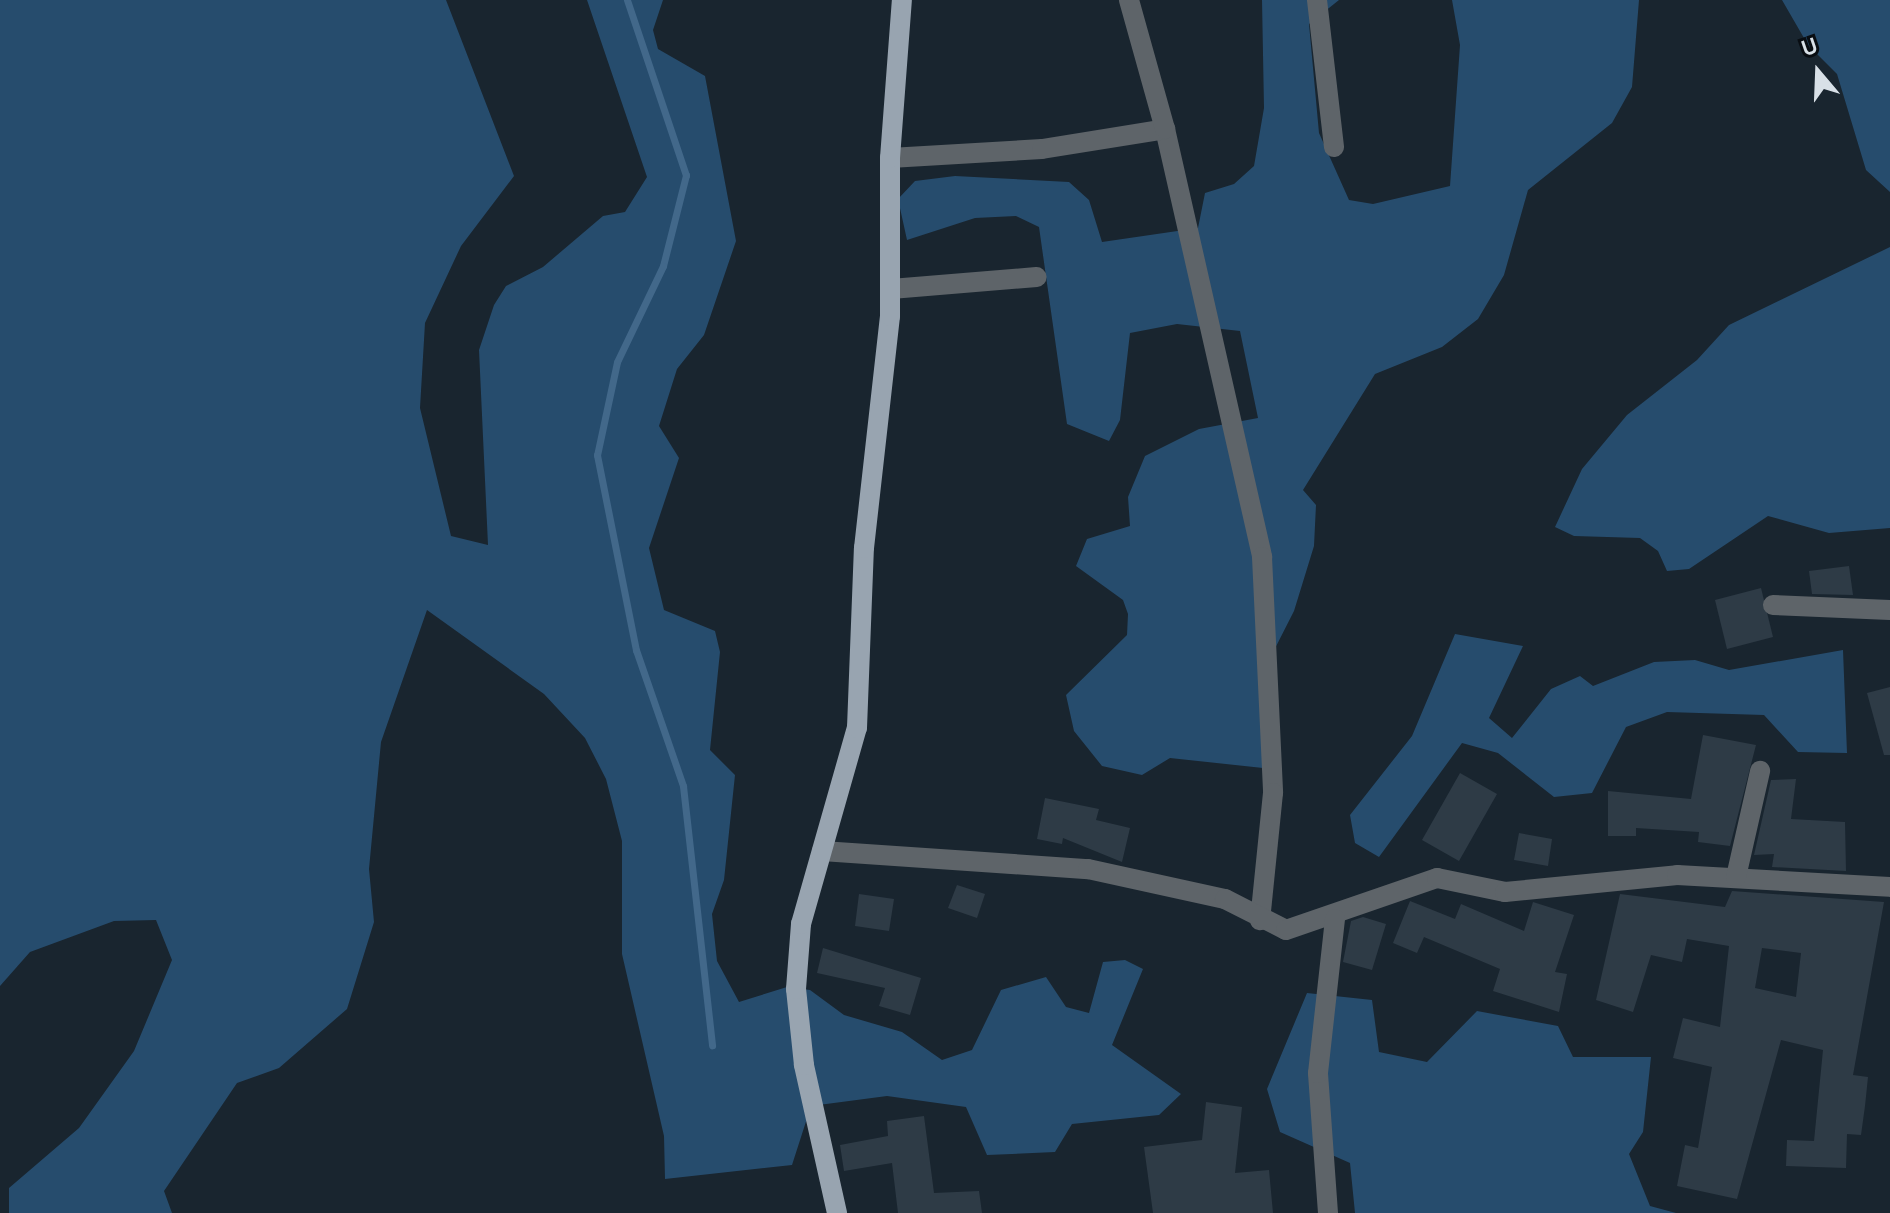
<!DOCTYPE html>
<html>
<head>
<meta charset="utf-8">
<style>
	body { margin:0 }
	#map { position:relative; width:1890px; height:1213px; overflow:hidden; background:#19252f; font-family:Overpass,sans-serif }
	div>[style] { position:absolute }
	.forest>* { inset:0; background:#264c6d }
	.stream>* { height:7px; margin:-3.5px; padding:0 3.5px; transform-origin:3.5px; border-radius:3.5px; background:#42688a }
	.building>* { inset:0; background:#2e3b46 }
	.minor>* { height:20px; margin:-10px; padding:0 10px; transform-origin:10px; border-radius:10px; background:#5e6469 }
	.major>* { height:20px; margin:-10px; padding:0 10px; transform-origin:10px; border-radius:10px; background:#98a4b0 }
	span { translate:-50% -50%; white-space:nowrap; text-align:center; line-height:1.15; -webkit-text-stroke:8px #080d12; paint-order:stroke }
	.north { position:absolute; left:1778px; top:32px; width:80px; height:80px; -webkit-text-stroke:6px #080d12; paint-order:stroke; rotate:341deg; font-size:22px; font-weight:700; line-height:32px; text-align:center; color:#d8e0e7 }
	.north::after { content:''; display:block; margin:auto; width:28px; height:36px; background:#d8e0e7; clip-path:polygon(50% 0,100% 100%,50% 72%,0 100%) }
</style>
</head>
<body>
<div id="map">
	<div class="forest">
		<div style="clip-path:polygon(0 0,446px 0,514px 176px,461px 246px,425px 323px,420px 408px,451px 536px,488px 545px,479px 350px,494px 305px,506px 286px,543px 267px,603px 216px,625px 212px,647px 177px,587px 0,663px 0,653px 30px,658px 49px,705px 76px,736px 241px,704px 335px,677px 369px,659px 426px,679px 458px,649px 548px,664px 610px,715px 631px,720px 652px,710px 750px,735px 775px,724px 880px,712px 914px,717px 961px,739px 1002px,787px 987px,810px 990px,844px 1015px,902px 1032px,942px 1060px,972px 1050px,1001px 990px,1046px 977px,1066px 1007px,1089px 1013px,1103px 962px,1125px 960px,1143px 969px,1112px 1045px,1181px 1094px,1159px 1115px,1072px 1124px,1055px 1152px,987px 1155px,966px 1107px,887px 1096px,811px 1106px,792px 1165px,665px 1179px,664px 1136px,622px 954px,622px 841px,606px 779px,585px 738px,544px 694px,427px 610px,381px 742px,369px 869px,374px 922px,347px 1009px,279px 1068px,237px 1083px,164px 1191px,172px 1213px,9px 1213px,9px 1188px,79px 1128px,134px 1051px,172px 960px,156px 920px,114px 921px,30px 952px,0 986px)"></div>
		<div style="clip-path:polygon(1262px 0,1339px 0,1309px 24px,1319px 133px,1349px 200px,1373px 204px,1450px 186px,1460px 45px,1452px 0,1639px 0,1632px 87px,1612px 123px,1528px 190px,1504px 275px,1478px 319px,1442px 347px,1375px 374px,1303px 490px,1316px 505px,1314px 546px,1294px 611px,1262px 674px,1263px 768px,1170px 758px,1142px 775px,1102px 766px,1074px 731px,1066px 695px,1127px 635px,1128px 614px,1123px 600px,1076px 566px,1087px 539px,1130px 526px,1128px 497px,1145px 456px,1199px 429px,1258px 418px,1240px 331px,1177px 324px,1130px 333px,1120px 420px,1109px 441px,1067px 424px,1039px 227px,1016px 216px,975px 218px,907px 240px,898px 199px,915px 181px,955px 176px,1069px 182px,1089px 200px,1102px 242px,1198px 228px,1205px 193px,1234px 184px,1254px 166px,1264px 108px)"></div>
		<div style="clip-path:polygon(1782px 0,1890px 0,1890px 192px,1866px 170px,1837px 74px,1808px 45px)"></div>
		<div style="clip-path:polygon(1890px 247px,1890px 528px,1829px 533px,1768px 516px,1689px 569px,1667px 571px,1658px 551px,1640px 538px,1574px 536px,1555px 527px,1582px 469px,1627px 415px,1697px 360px,1729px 325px)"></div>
		<div style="clip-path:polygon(1455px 634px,1523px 646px,1489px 718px,1512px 738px,1551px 689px,1580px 676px,1593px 686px,1654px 662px,1695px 660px,1729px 670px,1843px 650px,1847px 753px,1798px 752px,1764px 715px,1667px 712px,1626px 727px,1592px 793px,1554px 797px,1498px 753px,1462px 743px,1379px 857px,1355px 843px,1350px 815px,1412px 736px)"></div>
		<div style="clip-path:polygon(1307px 993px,1372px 1000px,1379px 1052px,1427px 1062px,1477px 1011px,1558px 1026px,1573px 1057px,1651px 1057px,1643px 1132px,1629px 1154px,1650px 1206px,1676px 1213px,1355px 1213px,1350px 1163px,1280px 1132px,1267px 1089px)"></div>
	</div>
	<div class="stream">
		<div style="left:627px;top:0;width:185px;rotate:71.4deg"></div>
		<div style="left:686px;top:175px;width:94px;rotate:104.2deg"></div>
		<div style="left:663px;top:266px;width:106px;rotate:115.6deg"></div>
		<div style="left:617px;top:362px;width:95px;rotate:102.1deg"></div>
		<div style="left:597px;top:455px;width:199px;rotate:78.7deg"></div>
		<div style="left:636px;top:650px;width:144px;rotate:70.9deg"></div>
		<div style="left:683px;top:786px;width:261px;rotate:83.6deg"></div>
	</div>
	<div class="building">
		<div style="clip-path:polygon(1849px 566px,1853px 595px,1812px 594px,1809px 571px)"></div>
		<div style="clip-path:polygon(1761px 588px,1773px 637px,1727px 649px,1715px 600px)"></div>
		<div style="clip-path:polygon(1890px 687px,1890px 755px,1884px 755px,1867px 693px)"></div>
		<div style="clip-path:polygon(1703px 735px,1756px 745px,1730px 846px,1698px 842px,1699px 832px,1636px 828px,1636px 836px,1608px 836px,1608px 791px,1691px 799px)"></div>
		<div style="clip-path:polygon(1460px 773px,1497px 794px,1459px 861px,1422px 840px)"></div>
		<div style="clip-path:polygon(1796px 779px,1791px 819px,1845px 822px,1846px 871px,1772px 867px,1774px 854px,1754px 855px,1771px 780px)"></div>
		<div style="clip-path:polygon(1045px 798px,1099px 809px,1096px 820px,1130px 828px,1122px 862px,1063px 838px,1062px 844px,1037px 839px)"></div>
		<div style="clip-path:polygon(1519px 833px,1552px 839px,1548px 866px,1514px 860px)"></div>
		<div style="clip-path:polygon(957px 885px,985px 894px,977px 918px,948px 908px)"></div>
		<div style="clip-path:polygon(evenodd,1732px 891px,1884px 902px,1853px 1075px,1868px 1077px,1865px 1106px,1861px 1135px,1847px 1134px,1846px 1168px,1786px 1166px,1787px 1140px,1814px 1141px,1823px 1050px,1781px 1040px,1737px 1199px,1677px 1186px,1685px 1145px,1698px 1148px,1712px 1067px,1673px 1058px,1683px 1018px,1720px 1027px,1729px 946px,1687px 939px,1682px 962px,1651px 955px,1633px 1012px,1596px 1000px,1620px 894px,1725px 907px,1732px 891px,1762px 948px,1801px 953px,1796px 997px,1755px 988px,1762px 948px)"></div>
		<div style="clip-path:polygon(859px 894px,894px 899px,889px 931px,855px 926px)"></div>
		<div style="clip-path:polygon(1410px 901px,1455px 919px,1461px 904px,1524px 931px,1533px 902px,1574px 915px,1555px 972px,1567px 974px,1559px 1012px,1493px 991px,1500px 969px,1424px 937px,1417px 953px,1393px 943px)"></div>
		<div style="clip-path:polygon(1363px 917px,1386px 924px,1372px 970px,1343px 962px,1351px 921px)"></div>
		<div style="clip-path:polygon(823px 948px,921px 978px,910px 1015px,879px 1006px,885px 988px,817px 973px)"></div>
		<div style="clip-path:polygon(1206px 1102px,1242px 1107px,1235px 1173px,1269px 1170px,1273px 1213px,1153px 1213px,1144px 1147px,1202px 1140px)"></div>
		<div style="clip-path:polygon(924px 1116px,934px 1193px,979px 1191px,982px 1213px,898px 1213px,892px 1163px,844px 1171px,840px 1145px,888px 1136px,887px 1121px)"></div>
	</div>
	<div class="minor">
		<div style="left:1317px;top:0;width:148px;rotate:83.4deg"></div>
		<div style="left:1165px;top:129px;width:439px;rotate:77.2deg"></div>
		<div style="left:1262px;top:557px;width:236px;rotate:87.3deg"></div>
		<div style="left:1273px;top:793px;width:128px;rotate:95.8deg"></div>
		<div style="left:890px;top:158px;width:152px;rotate:-3.4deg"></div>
		<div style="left:1042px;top:149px;width:125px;rotate:-9.2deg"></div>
		<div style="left:1165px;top:129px;width:134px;rotate:-105.6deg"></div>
		<div style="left:891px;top:289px;width:146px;rotate:-4.7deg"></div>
		<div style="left:1773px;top:605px;width:117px;rotate:2.4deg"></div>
		<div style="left:822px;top:851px;width:267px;rotate:3.9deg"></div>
		<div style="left:1088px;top:869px;width:140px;rotate:12.4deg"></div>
		<div style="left:1225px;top:899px;width:68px;rotate:26.9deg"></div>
		<div style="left:1286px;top:930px;width:160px;rotate:-19deg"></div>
		<div style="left:1437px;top:878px;width:69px;rotate:11.6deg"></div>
		<div style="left:1505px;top:892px;width:173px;rotate:-5.6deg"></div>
		<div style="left:1677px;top:875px;width:213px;rotate:3.2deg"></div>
		<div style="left:1736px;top:877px;width:109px;rotate:-77.2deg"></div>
		<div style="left:1328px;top:1213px;width:140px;rotate:-94.1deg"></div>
		<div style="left:1318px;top:1073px;width:155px;rotate:-83.7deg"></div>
	</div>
	<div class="major">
		<div style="left:837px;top:1213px;width:152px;rotate:-102.6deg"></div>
		<div style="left:804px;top:1065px;width:76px;rotate:-96deg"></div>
		<div style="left:796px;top:989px;width:65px;rotate:-85.6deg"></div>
		<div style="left:801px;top:924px;width:204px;rotate:-74.1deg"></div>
		<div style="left:857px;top:728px;width:180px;rotate:-87.8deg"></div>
		<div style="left:864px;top:548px;width:233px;rotate:-83.6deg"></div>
		<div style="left:890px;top:316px;width:158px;rotate:-90deg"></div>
		<div style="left:890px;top:158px;width:158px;rotate:-85.7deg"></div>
	</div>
	<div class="north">U</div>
</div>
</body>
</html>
